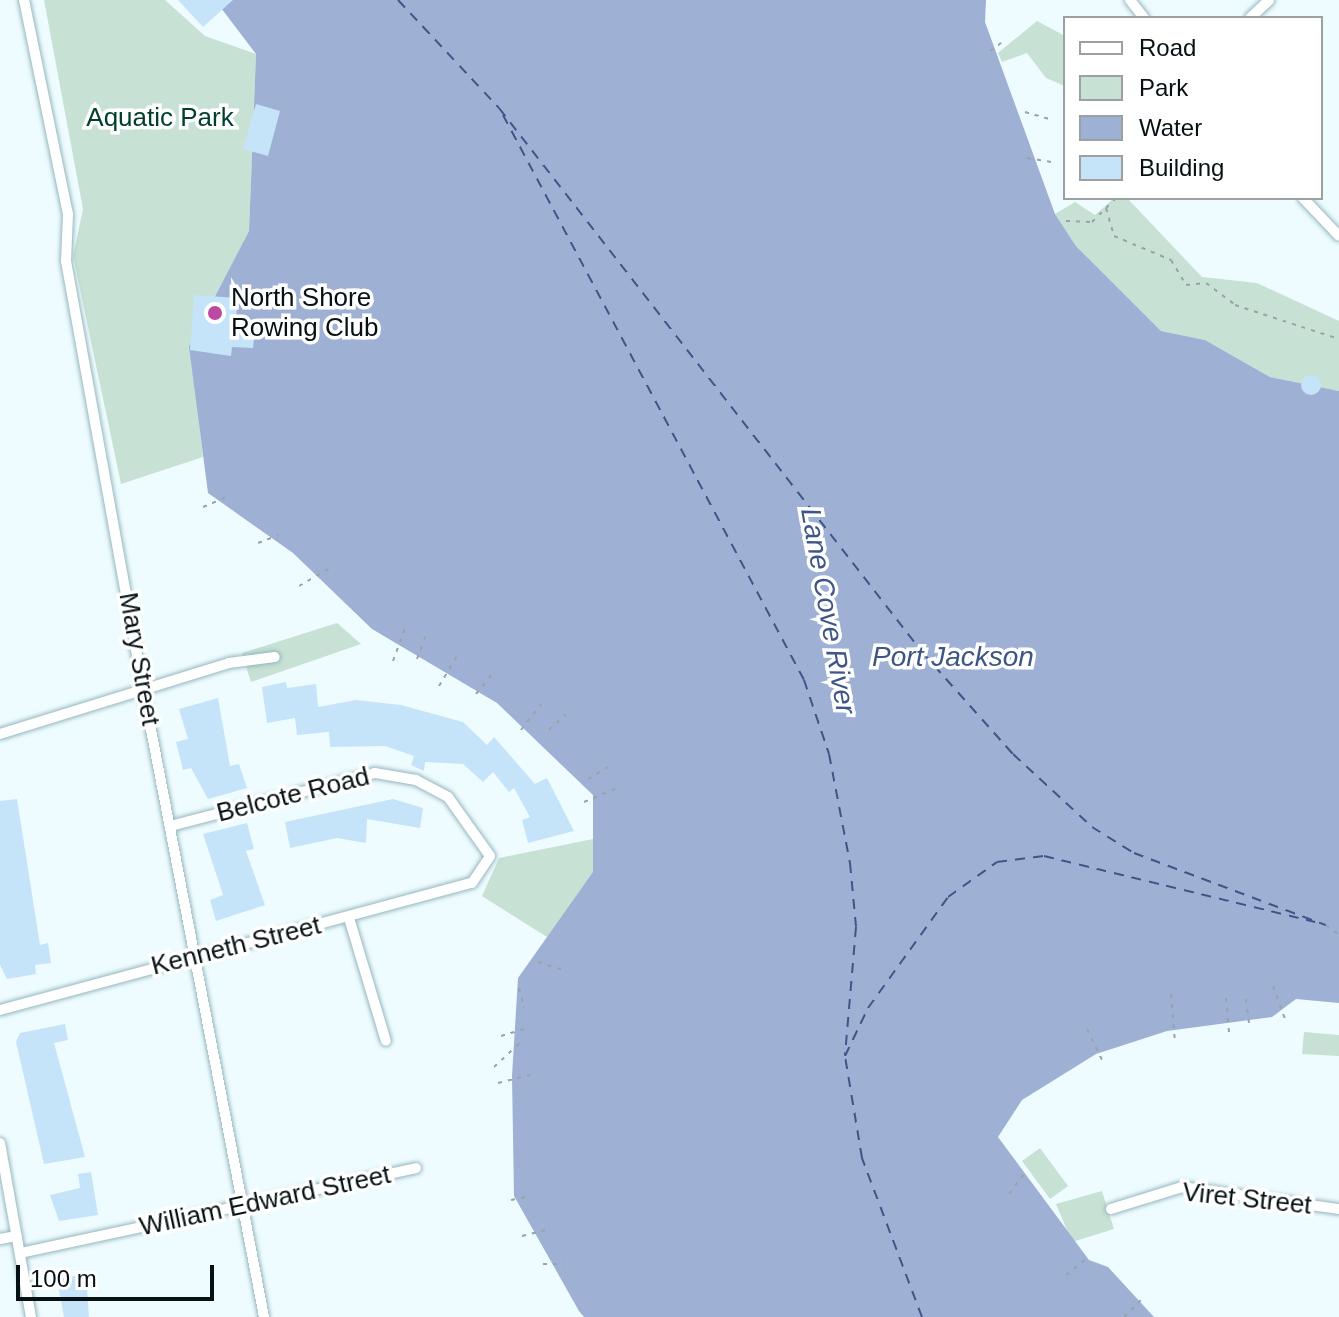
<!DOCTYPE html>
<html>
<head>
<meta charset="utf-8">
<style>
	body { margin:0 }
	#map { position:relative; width:1339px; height:1317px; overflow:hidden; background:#eefcff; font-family:Helvetica,sans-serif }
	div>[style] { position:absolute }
	.green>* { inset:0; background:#c7e1d4 }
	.water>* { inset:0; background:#9eb0d4 }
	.ferry>* { height:2px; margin-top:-1px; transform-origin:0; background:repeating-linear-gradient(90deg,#3e5687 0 10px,transparent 0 18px) }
	.building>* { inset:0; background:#c5e4fa }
	.round { border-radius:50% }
	.path>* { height:2px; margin-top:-1px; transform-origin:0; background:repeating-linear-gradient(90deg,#97a3a6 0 4px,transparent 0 10px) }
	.roads { filter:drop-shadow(0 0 2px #96b7be) drop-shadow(0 0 2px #96b7be) }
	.street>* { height:10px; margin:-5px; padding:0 5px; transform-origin:5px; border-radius:5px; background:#fff }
	.dots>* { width:22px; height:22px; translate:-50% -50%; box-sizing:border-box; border:4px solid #fff; border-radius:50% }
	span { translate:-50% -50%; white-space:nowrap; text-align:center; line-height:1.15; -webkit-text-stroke:7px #fff; paint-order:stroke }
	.park-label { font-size:26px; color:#03402c }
	.poi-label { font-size:26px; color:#061114 }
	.left { translate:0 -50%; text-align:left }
	.street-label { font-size:26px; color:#061114 }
	.water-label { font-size:28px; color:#3e5687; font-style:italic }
	.legend { position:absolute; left:1063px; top:16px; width:260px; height:184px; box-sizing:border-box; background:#fff; border:2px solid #9ba0a1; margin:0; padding:10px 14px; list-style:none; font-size:24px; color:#061114 }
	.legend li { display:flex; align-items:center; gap:16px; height:40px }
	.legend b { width:40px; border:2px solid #9ba0a1 }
	.scale { position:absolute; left:16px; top:1265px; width:198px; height:36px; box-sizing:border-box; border:4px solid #061114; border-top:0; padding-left:10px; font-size:24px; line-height:28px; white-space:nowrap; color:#061114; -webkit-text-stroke:6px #fff; paint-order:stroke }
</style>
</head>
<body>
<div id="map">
	<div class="green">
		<div style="clip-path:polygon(44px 0,165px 0,205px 36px,256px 54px,249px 231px,190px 348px,203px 457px,121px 484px,73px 256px,83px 209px)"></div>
		<div style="clip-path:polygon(1037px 21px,1065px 36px,1065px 86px,1046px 78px,1027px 53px,1002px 62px,998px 53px)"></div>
		<div style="clip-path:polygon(1114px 198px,1127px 198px,1202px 277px,1257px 283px,1339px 321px,1339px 391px,1270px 377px,1205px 340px,1161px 331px,1076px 246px,1055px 214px,1075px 202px,1095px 215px)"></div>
		<div style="clip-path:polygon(337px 623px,361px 644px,251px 682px,242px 653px)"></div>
		<div style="clip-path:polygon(593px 839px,594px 872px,547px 937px,482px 896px,499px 858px)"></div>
		<div style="clip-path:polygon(1304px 1032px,1339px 1035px,1339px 1056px,1302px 1054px)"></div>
		<div style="clip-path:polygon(1040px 1148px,1068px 1186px,1050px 1199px,1022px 1161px)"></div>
		<div style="clip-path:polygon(1102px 1191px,1114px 1229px,1072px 1242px,1056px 1204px)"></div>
	</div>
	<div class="water">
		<div style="clip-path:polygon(215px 0,986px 0,985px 22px,1055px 214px,1076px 246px,1161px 331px,1205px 340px,1270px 377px,1339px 391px,1339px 1003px,1296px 999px,1272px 1017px,1167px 1031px,1096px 1054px,1022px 1100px,998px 1137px,1089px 1260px,1108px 1267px,1154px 1317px,584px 1317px,579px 1311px,514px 1196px,512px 1076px,518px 978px,593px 872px,593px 795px,497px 703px,372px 629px,293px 553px,208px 493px,189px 347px,249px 231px,256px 54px)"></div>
	</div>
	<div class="ferry">
		<div style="left:398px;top:0;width:148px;rotate:46.9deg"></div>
		<div style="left:499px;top:108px;width:689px;rotate:52.13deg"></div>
		<div style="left:922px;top:652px;width:137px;rotate:48.3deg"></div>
		<div style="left:1013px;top:754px;width:108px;rotate:42.7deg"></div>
		<div style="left:1092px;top:827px;width:49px;rotate:31.8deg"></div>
		<div style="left:1134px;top:853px;width:205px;rotate:20.6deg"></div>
		<div style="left:503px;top:115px;width:640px;rotate:61.95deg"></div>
		<div style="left:804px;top:680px;width:78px;rotate:71.3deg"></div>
		<div style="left:829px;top:754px;width:111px;rotate:79.1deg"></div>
		<div style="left:850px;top:863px;width:64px;rotate:84.6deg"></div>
		<div style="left:856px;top:927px;width:129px;rotate:94.9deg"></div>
		<div style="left:922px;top:1317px;width:170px;rotate:-110.7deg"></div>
		<div style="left:862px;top:1158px;width:103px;rotate:-99.5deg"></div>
		<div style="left:845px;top:1056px;width:53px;rotate:-64.4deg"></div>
		<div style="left:868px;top:1008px;width:137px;rotate:-54.2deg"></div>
		<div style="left:948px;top:897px;width:60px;rotate:-35.5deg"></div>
		<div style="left:997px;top:862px;width:47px;rotate:-7.3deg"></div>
		<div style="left:1044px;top:856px;width:279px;rotate:13.7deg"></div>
	</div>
	<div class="building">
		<div style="clip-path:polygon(178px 0,233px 0,203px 27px)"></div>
		<div style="clip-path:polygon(256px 104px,280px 111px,268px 156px,243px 149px)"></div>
		<div style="clip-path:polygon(194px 295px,238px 298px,235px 327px,255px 329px,253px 348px,232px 347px,231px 356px,190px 350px)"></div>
		<div class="round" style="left:1301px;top:375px;width:20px;height:20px"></div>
		<div style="clip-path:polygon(286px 682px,287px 688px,316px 684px,318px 707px,356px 700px,401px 705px,463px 722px,487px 745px,494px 737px,535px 784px,547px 778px,574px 831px,528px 843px,522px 820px,530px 817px,514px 788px,509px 792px,493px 772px,483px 782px,463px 764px,425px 762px,424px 771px,411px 765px,414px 756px,385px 746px,330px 747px,329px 732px,297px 735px,295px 718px,267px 723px,262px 687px)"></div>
		<div style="clip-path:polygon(218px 698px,230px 766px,239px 764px,247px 788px,208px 799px,191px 768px,183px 770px,176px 742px,188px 739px,179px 709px)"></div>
		<div style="clip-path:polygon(17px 799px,40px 945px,48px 943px,51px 963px,35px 965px,36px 974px,7px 979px,0 965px,0 801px)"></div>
		<div style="clip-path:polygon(393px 799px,423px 808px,420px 828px,367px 819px,366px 843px,337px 838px,290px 848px,285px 822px)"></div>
		<div style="clip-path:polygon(247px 823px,254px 849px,246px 851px,265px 905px,216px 921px,210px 900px,223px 895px,203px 834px)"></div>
		<div style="clip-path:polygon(65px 1024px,68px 1040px,54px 1043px,85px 1157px,44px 1164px,16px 1042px,20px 1033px)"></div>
		<div style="clip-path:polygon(91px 1172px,98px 1215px,59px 1221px,50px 1195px,80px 1188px,78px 1174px)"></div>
		<div style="clip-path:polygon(86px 1274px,89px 1317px,64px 1317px,57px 1279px)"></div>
	</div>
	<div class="path">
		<div style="left:990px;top:51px;width:14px;rotate:-36deg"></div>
		<div style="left:1025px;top:112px;width:29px;rotate:16deg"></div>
		<div style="left:1027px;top:158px;width:25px;rotate:9deg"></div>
		<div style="left:1106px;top:208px;width:29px;rotate:74deg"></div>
		<div style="left:1114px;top:236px;width:62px;rotate:22.8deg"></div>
		<div style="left:1171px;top:260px;width:29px;rotate:59deg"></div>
		<div style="left:1186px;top:285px;width:20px;rotate:-6deg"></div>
		<div style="left:1206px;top:283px;width:36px;rotate:37deg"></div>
		<div style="left:1235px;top:305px;width:109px;rotate:18.1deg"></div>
		<div style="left:1066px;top:221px;width:26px;rotate:2deg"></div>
		<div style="left:1092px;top:222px;width:34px;rotate:-45deg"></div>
		<div style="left:203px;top:507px;width:26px;rotate:-23deg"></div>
		<div style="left:258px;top:543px;width:22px;rotate:-21deg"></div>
		<div style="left:299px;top:586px;width:38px;rotate:-30deg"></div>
		<div style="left:417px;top:659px;width:26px;rotate:-69deg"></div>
		<div style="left:393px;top:661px;width:35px;rotate:-70deg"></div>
		<div style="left:439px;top:686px;width:37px;rotate:-59deg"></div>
		<div style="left:476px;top:694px;width:26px;rotate:-51deg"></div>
		<div style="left:521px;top:730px;width:33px;rotate:-52deg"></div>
		<div style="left:549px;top:730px;width:23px;rotate:-43deg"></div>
		<div style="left:588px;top:779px;width:23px;rotate:-31deg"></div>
		<div style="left:584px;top:802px;width:36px;rotate:-23deg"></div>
		<div style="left:1326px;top:925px;width:16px;rotate:38deg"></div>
		<div style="left:538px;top:962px;width:29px;rotate:18deg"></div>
		<div style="left:1273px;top:986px;width:37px;rotate:70deg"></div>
		<div style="left:519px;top:988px;width:21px;rotate:76deg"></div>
		<div style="left:1171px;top:994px;width:49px;rotate:85.3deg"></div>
		<div style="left:1226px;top:998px;width:37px;rotate:85deg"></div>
		<div style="left:1246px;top:999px;width:26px;rotate:83deg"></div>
		<div style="left:1087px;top:1029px;width:39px;rotate:64deg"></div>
		<div style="left:501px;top:1036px;width:24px;rotate:-17deg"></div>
		<div style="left:494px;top:1067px;width:38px;rotate:-43deg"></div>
		<div style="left:498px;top:1083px;width:33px;rotate:-14deg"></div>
		<div style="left:1009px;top:1194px;width:25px;rotate:-53deg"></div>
		<div style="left:511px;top:1200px;width:20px;rotate:-11deg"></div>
		<div style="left:522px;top:1236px;width:25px;rotate:-14deg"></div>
		<div style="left:543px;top:1264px;width:21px"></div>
		<div style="left:1066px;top:1275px;width:29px;rotate:-38deg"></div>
		<div style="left:1124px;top:1317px;width:25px;rotate:-45deg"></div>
	</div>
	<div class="roads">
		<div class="street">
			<div style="left:24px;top:0;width:218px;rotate:78.4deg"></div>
			<div style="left:68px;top:214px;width:47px;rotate:92.4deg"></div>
			<div style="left:66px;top:261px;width:439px;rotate:79.8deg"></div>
			<div style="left:144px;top:693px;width:635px;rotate:79.11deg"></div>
			<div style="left:1130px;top:0;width:23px;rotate:52deg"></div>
			<div style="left:1250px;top:18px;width:26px;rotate:-43deg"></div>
			<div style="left:1303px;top:198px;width:52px;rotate:46.5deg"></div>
			<div style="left:0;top:734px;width:240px;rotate:-17.2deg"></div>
			<div style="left:229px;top:663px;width:46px;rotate:-7.4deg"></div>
			<div style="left:349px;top:918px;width:128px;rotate:73.3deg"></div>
			<div style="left:0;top:1010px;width:489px;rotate:-15.1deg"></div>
			<div style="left:472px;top:883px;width:32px;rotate:-56deg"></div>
			<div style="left:490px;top:856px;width:72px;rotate:-125.4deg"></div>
			<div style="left:448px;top:797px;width:36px;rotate:-152deg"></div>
			<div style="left:416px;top:780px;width:42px;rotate:-170.3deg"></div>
			<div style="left:375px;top:773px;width:212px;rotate:165.5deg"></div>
			<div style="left:0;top:1143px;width:177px;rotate:79.9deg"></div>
			<div style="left:1111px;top:1209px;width:74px;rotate:-17.2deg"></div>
			<div style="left:1182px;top:1187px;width:159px;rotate:8deg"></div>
			<div style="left:0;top:1239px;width:17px;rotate:-10deg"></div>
			<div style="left:20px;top:1253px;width:405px;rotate:-12.1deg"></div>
		</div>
	</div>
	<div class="dots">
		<div style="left:215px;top:313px;background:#be49a2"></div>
	</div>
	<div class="park-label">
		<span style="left:160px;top:118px">Aquatic Park</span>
	</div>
	<div class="poi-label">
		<span class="left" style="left:231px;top:313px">North Shore<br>Rowing Club</span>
	</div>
	<div class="street-label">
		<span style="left:139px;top:659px;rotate:80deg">Mary Street</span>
		<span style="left:293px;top:795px;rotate:-14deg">Belcote Road</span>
		<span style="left:236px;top:946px;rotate:-14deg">Kenneth Street</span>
		<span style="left:1247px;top:1199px;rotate:6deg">Viret Street</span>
		<span style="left:265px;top:1201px;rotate:-12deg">William Edward Street</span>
	</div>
	<div class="water-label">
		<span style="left:828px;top:611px;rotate:80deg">Lane Cove River</span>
		<span style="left:953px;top:657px">Port Jackson</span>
	</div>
	<ul class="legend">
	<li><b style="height:10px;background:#fff"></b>Road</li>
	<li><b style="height:22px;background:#c7e1d4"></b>Park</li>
	<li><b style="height:22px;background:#9eb0d4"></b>Water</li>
	<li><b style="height:22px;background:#c5e4fa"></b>Building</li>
	</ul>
	<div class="scale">100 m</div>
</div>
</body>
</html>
